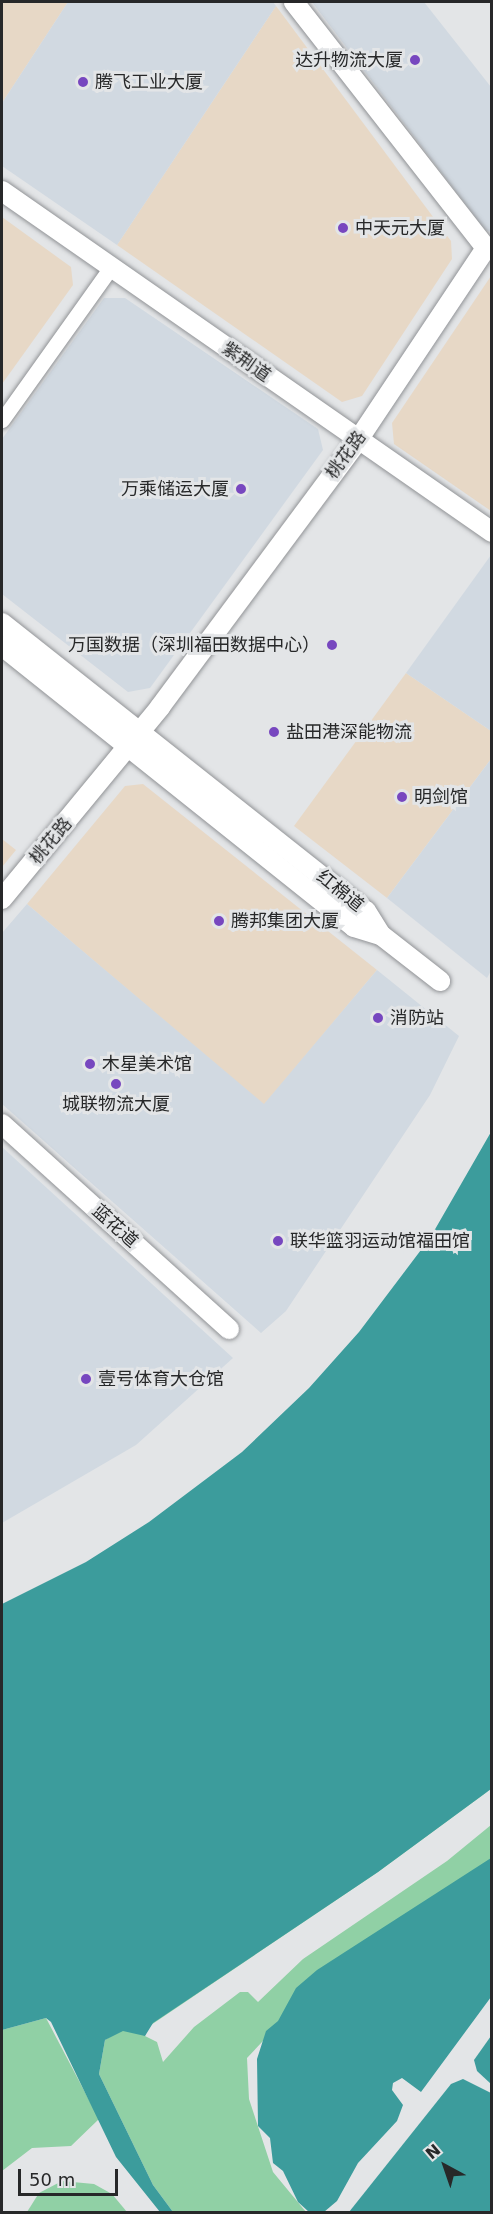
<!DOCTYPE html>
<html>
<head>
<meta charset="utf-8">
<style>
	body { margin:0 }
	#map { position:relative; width:493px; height:2214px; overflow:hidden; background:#e3e5e7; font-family:"DejaVu Sans","Noto Sans SC",sans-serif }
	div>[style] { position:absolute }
	.commercial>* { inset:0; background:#e7d8c6 }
	.built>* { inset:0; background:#d1d9e1 }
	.green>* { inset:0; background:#90d0a5 }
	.water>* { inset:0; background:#3c9c9c }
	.roads { filter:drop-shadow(0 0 2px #919396) drop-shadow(0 0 2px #919396) }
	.street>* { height:15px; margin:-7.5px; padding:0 7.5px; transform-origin:7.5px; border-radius:7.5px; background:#fff }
	.secondary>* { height:20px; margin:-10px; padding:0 10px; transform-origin:10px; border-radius:10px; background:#fff }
	.dots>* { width:16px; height:16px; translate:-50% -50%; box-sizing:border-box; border:3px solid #e3e5e7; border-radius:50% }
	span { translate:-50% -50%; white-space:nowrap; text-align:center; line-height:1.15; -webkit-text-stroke:6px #e3e5e7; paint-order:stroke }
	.poi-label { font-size:18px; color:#272829 }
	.right { translate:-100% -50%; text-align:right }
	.left { translate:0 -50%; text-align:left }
	.street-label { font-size:18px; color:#272829 }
	.frame { position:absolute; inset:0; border:3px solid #272829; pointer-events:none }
	.north { position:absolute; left:415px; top:2136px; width:60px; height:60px; -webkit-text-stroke:4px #e3e5e7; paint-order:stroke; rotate:320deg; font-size:16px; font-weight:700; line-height:24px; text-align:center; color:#272829 }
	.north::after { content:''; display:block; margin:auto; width:21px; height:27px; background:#272829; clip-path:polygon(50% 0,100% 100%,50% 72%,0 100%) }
	.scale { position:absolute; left:18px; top:2169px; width:100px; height:27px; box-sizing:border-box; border:3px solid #272829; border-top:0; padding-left:8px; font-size:18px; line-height:21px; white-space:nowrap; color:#272829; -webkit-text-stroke:4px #e3e5e7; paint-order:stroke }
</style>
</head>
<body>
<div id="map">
	<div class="commercial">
		<div style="clip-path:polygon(2px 2px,68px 2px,2px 103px)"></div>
		<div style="clip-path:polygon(276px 6px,451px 241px,452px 259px,362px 396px,342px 402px,117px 245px)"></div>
		<div style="clip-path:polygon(2px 217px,71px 267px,73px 285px,2px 384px)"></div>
		<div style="clip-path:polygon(491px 276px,491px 511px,394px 444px,392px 423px)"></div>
		<div style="clip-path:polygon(406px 673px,491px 731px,491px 759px,387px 898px,294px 826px)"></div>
		<div style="clip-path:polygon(143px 784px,377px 970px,264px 1105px,27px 904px,125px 786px)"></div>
		<div style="clip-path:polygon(2px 839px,16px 850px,2px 867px)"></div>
	</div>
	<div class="built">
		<div style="clip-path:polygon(68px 2px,273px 2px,276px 6px,117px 245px,2px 166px,2px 103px)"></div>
		<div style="clip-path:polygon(312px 2px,424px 2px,491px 87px,491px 232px,485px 230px)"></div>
		<div style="clip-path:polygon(104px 298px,125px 298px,318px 429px,323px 450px,150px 688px,128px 692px,2px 594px,2px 439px)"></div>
		<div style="clip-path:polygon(491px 555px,491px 731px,406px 673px)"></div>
		<div style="clip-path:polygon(491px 759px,492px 969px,487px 978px,387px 898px)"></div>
		<div style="clip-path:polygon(27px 904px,264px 1104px,377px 970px,459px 1036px,430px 1095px,286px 1311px,261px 1333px,2px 1104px,2px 933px)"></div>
		<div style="clip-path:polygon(2px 1147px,233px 1358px,136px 1445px,2px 1523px)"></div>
	</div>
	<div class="green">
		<div style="clip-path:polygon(491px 1789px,378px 1872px,148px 2027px,145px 2036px,157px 2042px,163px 2062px,194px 2027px,240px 1992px,248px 1992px,258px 2002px,303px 1959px,447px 1861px,491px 1825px,491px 1868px,293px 2009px,247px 2058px,249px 2099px,273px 2172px,306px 2212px,173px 2212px,153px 2185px,99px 2074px,105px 2040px)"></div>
		<div style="clip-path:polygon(46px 2018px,99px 2119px,71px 2146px,32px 2148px,2px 2171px,2px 2030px)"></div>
		<div style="clip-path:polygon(62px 2181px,94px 2184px,112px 2194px,127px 2212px,27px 2212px,39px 2193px)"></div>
	</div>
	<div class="water">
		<div style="clip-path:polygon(491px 1132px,491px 1789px,378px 1872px,153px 2023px,145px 2036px,123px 2031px,105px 2040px,99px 2074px,153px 2185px,173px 2212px,160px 2212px,116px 2157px,51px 2022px,46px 2018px,2px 2030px,2px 1604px,86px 1562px,149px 1522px,242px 1452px,309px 1388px,359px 1332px,430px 1238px)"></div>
		<div style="clip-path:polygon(491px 1858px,491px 1997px,421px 2092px,402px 2078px,393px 2083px,392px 2090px,403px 2105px,397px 2121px,358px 2163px,337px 2201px,324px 2212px,309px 2212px,298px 2202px,283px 2171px,273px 2163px,270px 2138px,258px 2126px,257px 2059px,266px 2031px,278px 2021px,296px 1988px,317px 1970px)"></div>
		<div style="clip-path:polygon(491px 2036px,491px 2084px,477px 2071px,474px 2060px)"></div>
		<div style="clip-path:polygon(463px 2079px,491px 2093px,491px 2212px,349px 2212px,451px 2084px)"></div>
	</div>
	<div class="roads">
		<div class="street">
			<div style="left:2px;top:420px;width:188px;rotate:-54.5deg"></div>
		</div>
		<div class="secondary">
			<div style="left:2px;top:191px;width:597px;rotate:34.83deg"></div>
			<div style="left:2px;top:623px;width:464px;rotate:38.4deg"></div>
			<div style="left:366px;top:911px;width:28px;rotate:58deg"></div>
			<div style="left:381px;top:935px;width:75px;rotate:37.9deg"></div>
			<div style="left:2px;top:646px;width:450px;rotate:38.6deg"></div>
			<div style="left:354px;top:927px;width:28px;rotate:17deg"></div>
			<div style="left:2px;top:899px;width:249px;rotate:-50.5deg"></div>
			<div style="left:160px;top:707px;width:332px;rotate:-53.4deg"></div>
			<div style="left:358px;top:440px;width:231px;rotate:-56.3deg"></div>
			<div style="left:486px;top:248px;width:312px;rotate:-128deg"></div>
			<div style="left:2px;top:1124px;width:306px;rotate:42.1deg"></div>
		</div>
	</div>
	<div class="dots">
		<div style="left:415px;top:60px;background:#7747bf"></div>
		<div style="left:83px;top:82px;background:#7747bf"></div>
		<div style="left:343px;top:228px;background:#7747bf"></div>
		<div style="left:241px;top:489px;background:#7747bf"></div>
		<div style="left:332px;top:645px;background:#7747bf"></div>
		<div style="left:274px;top:732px;background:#7747bf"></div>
		<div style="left:402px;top:797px;background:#7747bf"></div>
		<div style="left:219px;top:921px;background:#7747bf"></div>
		<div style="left:378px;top:1018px;background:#7747bf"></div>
		<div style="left:90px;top:1064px;background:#7747bf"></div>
		<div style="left:116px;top:1084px;background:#7747bf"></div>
		<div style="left:278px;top:1241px;background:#7747bf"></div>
		<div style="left:86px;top:1379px;background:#7747bf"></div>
	</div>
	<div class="poi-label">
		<span class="right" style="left:403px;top:60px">达升物流大厦</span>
		<span class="left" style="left:95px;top:82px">腾飞工业大厦</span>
		<span class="left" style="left:355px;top:228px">中天元大厦</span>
		<span class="right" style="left:229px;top:489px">万乘储运大厦</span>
		<span class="right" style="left:320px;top:645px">万国数据（深圳福田数据中心）</span>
		<span class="left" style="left:286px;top:732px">盐田港深能物流</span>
		<span class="left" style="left:414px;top:797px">明剑馆</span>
		<span class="left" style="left:231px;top:921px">腾邦集团大厦</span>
		<span class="left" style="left:390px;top:1018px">消防站</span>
		<span class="left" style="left:102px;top:1064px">木星美术馆</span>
		<span style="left:116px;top:1104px">城联物流大厦</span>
		<span class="left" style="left:290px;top:1241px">联华篮羽运动馆福田馆</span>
		<span class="left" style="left:98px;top:1379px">壹号体育大仓馆</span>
	</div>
	<div class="street-label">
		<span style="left:246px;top:362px;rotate:35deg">紫荆道</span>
		<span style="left:346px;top:455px;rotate:-54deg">桃花路</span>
		<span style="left:51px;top:841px;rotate:-50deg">桃花路</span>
		<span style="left:340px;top:891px;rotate:39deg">红棉道</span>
		<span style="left:115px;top:1226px;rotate:42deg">蓝花道</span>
	</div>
	<div class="frame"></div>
	<div class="north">N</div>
	<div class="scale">50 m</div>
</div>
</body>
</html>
